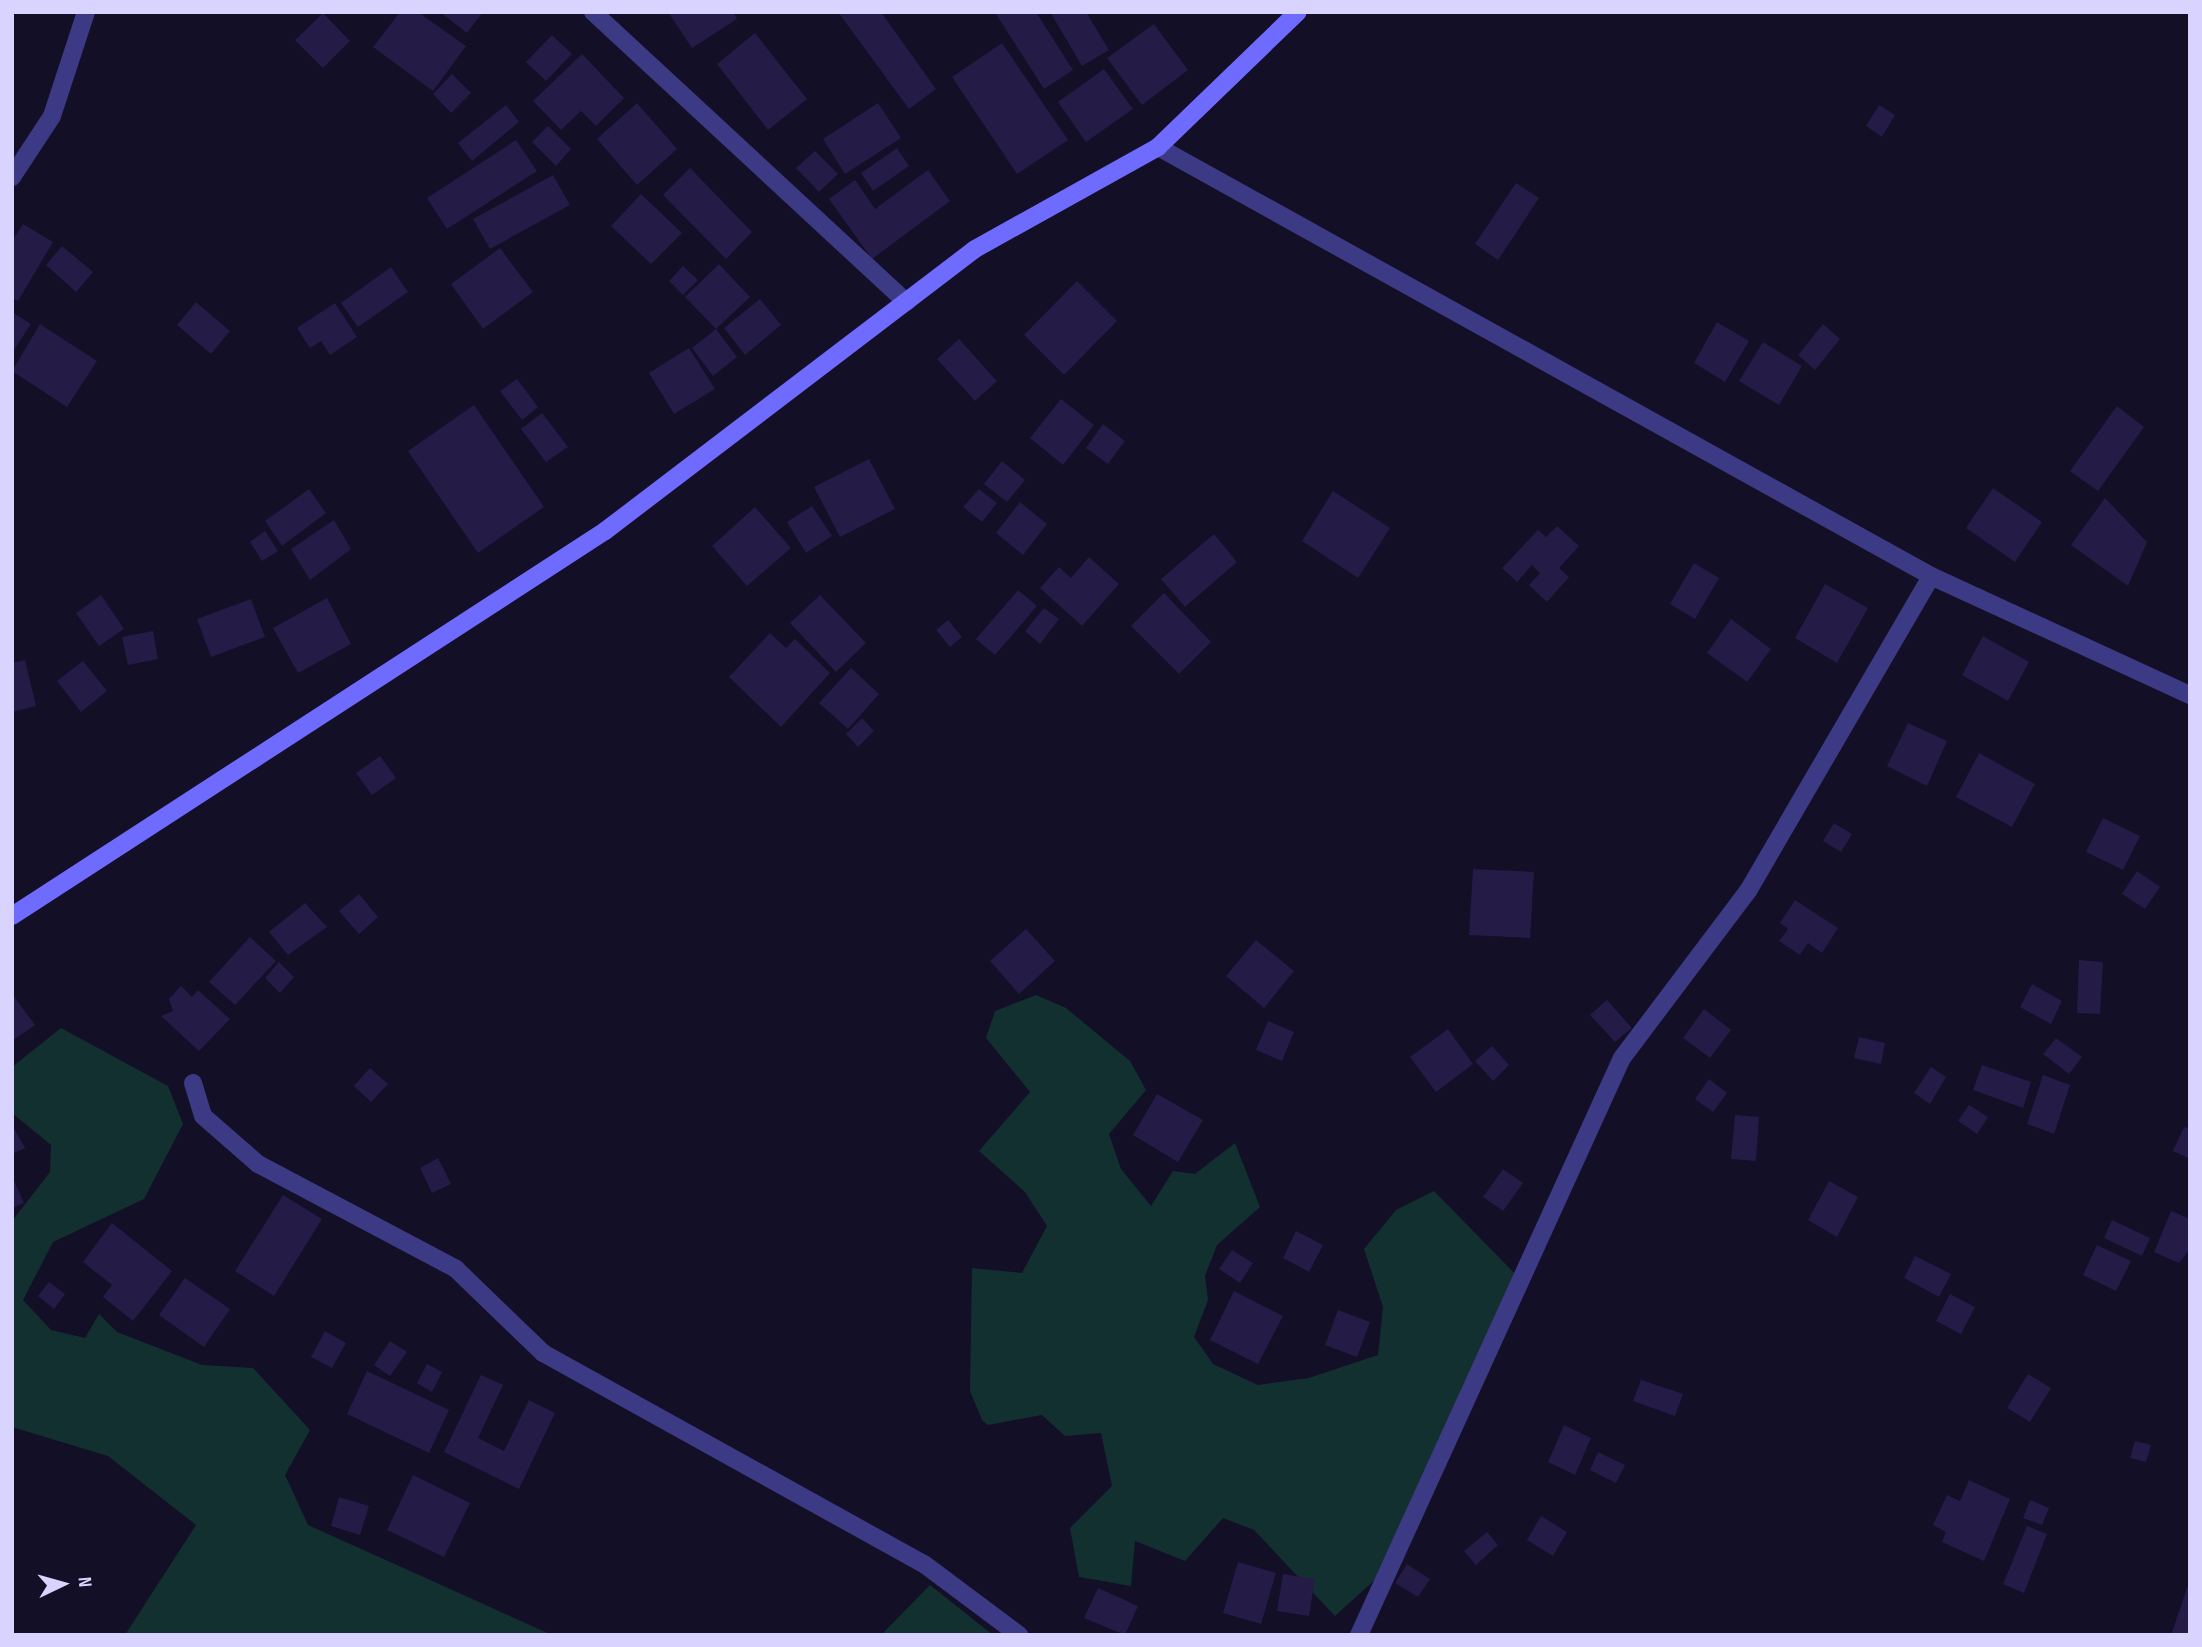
<!DOCTYPE html>
<html>
<head>
<meta charset="utf-8">
<style>
	body { margin:0 }
	#map { position:relative; width:2202px; height:1647px; overflow:hidden; background:#130f26; font-family:"Sofia Sans Condensed",sans-serif }
	div>[style] { position:absolute }
	.green>* { inset:0; background:#12302f }
	.building>* { inset:0; background:#241b47 }
	.street>* { height:18px; margin:-9px; padding:0 9px; transform-origin:9px; border-radius:9px; background:#3d3a85 }
	.secondary>* { height:18px; margin:-9px; padding:0 9px; transform-origin:9px; border-radius:9px; background:#6f6bff }
	span { translate:-50% -50%; white-space:nowrap; text-align:center; line-height:1.15; -webkit-text-stroke:5px #130f26; paint-order:stroke }
	.frame { position:absolute; inset:0; border:14px solid #d9d4ff; pointer-events:none }
	.north { position:absolute; left:28px; top:1549px; width:70px; height:70px; -webkit-text-stroke:5px #130f26; paint-order:stroke; rotate:85deg; font-size:19px; font-weight:700; line-height:28px; text-align:center; color:#d9d4ff }
	.north::after { content:''; display:block; margin:auto; width:24px; height:32px; background:#d9d4ff; clip-path:polygon(50% 0,100% 100%,50% 72%,0 100%) }
</style>
</head>
<body>
<div id="map">
	<div class="green">
		<div style="clip-path:polygon(1036px 995px,1066px 1008px,1130px 1061px,1146px 1090px,1109px 1134px,1121px 1169px,1151px 1206px,1173px 1171px,1195px 1174px,1235px 1143px,1260px 1207px,1217px 1245px,1205px 1276px,1208px 1300px,1194px 1337px,1213px 1364px,1258px 1385px,1309px 1378px,1378px 1355px,1383px 1307px,1364px 1249px,1396px 1210px,1434px 1191px,1525px 1284px,1389px 1567px,1335px 1616px,1254px 1530px,1223px 1518px,1185px 1561px,1135px 1541px,1131px 1586px,1079px 1577px,1070px 1528px,1112px 1486px,1101px 1433px,1065px 1436px,1042px 1415px,988px 1425px,982px 1420px,970px 1391px,972px 1268px,1022px 1273px,1047px 1226px,1025px 1192px,979px 1151px,1030px 1092px,986px 1038px,995px 1011px)"></div>
		<div style="clip-path:polygon(61px 1028px,168px 1086px,183px 1124px,144px 1199px,53px 1242px,23px 1300px,51px 1330px,85px 1338px,99px 1314px,117px 1332px,202px 1365px,253px 1368px,310px 1430px,285px 1475px,308px 1525px,552px 1635px,125px 1635px,196px 1525px,108px 1456px,12px 1427px,12px 1221px,50px 1172px,51px 1145px,12px 1113px,12px 1067px)"></div>
		<div style="clip-path:polygon(930px 1585px,993px 1635px,881px 1635px)"></div>
	</div>
	<div class="building">
		<div style="clip-path:polygon(400px 12px,418px 12px,466px 46px,433px 91px,373px 47px)"></div>
		<div style="clip-path:polygon(440px 12px,483px 12px,467px 33px)"></div>
		<div style="clip-path:polygon(668px 12px,733px 12px,737px 19px,692px 48px)"></div>
		<div style="clip-path:polygon(838px 12px,881px 12px,936px 89px,909px 109px)"></div>
		<div style="clip-path:polygon(1036px 12px,1073px 70px,1044px 89px,996px 14px)"></div>
		<div style="clip-path:polygon(1050px 12px,1086px 12px,1109px 50px,1082px 66px)"></div>
		<div style="clip-path:polygon(323px 13px,350px 41px,323px 68px,295px 40px)"></div>
		<div style="clip-path:polygon(1154px 24px,1188px 70px,1142px 105px,1107px 58px)"></div>
		<div style="clip-path:polygon(755px 33px,807px 99px,768px 130px,717px 64px)"></div>
		<div style="clip-path:polygon(552px 35px,572px 54px,546px 81px,526px 62px)"></div>
		<div style="clip-path:polygon(1002px 43px,1068px 140px,1017px 174px,952px 77px)"></div>
		<div style="clip-path:polygon(582px 54px,624px 98px,596px 126px,581px 111px,561px 130px,533px 101px)"></div>
		<div style="clip-path:polygon(1104px 69px,1133px 109px,1086px 142px,1058px 102px)"></div>
		<div style="clip-path:polygon(452px 74px,471px 93px,451px 113px,433px 94px)"></div>
		<div style="clip-path:polygon(637px 103px,677px 149px,637px 185px,597px 139px)"></div>
		<div style="clip-path:polygon(878px 103px,901px 138px,845px 174px,823px 139px)"></div>
		<div style="clip-path:polygon(506px 105px,519px 122px,472px 161px,458px 143px)"></div>
		<div style="clip-path:polygon(1879px 105px,1895px 115px,1882px 137px,1866px 126px)"></div>
		<div style="clip-path:polygon(548px 126px,571px 149px,556px 166px,532px 142px)"></div>
		<div style="clip-path:polygon(516px 140px,537px 171px,447px 229px,427px 198px)"></div>
		<div style="clip-path:polygon(897px 148px,909px 166px,873px 191px,861px 173px)"></div>
		<div style="clip-path:polygon(815px 151px,838px 174px,819px 192px,796px 168px)"></div>
		<div style="clip-path:polygon(690px 168px,752px 232px,726px 259px,663px 195px)"></div>
		<div style="clip-path:polygon(928px 170px,950px 201px,872px 259px,829px 199px,855px 180px,875px 209px)"></div>
		<div style="clip-path:polygon(553px 175px,570px 205px,490px 249px,473px 219px)"></div>
		<div style="clip-path:polygon(1516px 183px,1539px 198px,1498px 260px,1475px 244px)"></div>
		<div style="clip-path:polygon(641px 194px,682px 233px,651px 264px,611px 226px)"></div>
		<div style="clip-path:polygon(23px 224px,53px 242px,18px 301px,12px 298px,12px 241px)"></div>
		<div style="clip-path:polygon(62px 246px,93px 272px,76px 292px,46px 265px)"></div>
		<div style="clip-path:polygon(500px 248px,533px 292px,483px 329px,451px 284px)"></div>
		<div style="clip-path:polygon(719px 264px,750px 297px,716px 329px,685px 297px)"></div>
		<div style="clip-path:polygon(683px 266px,698px 280px,683px 295px,669px 281px)"></div>
		<div style="clip-path:polygon(391px 267px,408px 292px,358px 327px,341px 303px)"></div>
		<div style="clip-path:polygon(1077px 281px,1117px 321px,1064px 375px,1024px 335px)"></div>
		<div style="clip-path:polygon(760px 299px,781px 325px,745px 355px,724px 328px)"></div>
		<div style="clip-path:polygon(196px 302px,230px 331px,211px 354px,177px 325px)"></div>
		<div style="clip-path:polygon(335px 303px,357px 337px,330px 355px,321px 341px,310px 348px,297px 328px)"></div>
		<div style="clip-path:polygon(12px 312px,31px 324px,12px 353px)"></div>
		<div style="clip-path:polygon(1717px 322px,1749px 341px,1725px 382px,1694px 363px)"></div>
		<div style="clip-path:polygon(40px 324px,97px 361px,67px 407px,12px 371px)"></div>
		<div style="clip-path:polygon(1823px 324px,1840px 339px,1815px 370px,1798px 355px)"></div>
		<div style="clip-path:polygon(716px 329px,737px 357px,713px 376px,692px 348px)"></div>
		<div style="clip-path:polygon(959px 339px,997px 381px,975px 401px,937px 359px)"></div>
		<div style="clip-path:polygon(1763px 342px,1802px 366px,1779px 405px,1739px 381px)"></div>
		<div style="clip-path:polygon(689px 348px,715px 389px,674px 414px,649px 373px)"></div>
		<div style="clip-path:polygon(517px 379px,538px 407px,522px 420px,500px 391px)"></div>
		<div style="clip-path:polygon(1061px 399px,1094px 425px,1063px 465px,1030px 438px)"></div>
		<div style="clip-path:polygon(474px 405px,544px 507px,478px 553px,408px 451px)"></div>
		<div style="clip-path:polygon(2117px 406px,2144px 427px,2098px 491px,2070px 471px)"></div>
		<div style="clip-path:polygon(542px 413px,568px 447px,546px 462px,521px 429px)"></div>
		<div style="clip-path:polygon(1103px 424px,1125px 441px,1108px 464px,1086px 448px)"></div>
		<div style="clip-path:polygon(869px 459px,895px 509px,840px 537px,814px 487px)"></div>
		<div style="clip-path:polygon(1002px 461px,1025px 480px,1007px 502px,984px 484px)"></div>
		<div style="clip-path:polygon(1993px 488px,2042px 522px,2015px 562px,1966px 528px)"></div>
		<div style="clip-path:polygon(309px 489px,326px 513px,282px 546px,265px 521px)"></div>
		<div style="clip-path:polygon(979px 489px,997px 503px,982px 522px,963px 507px)"></div>
		<div style="clip-path:polygon(1333px 491px,1390px 528px,1358px 578px,1302px 541px)"></div>
		<div style="clip-path:polygon(2105px 498px,2147px 542px,2128px 586px,2071px 545px)"></div>
		<div style="clip-path:polygon(1020px 502px,1047px 524px,1023px 555px,996px 533px)"></div>
		<div style="clip-path:polygon(812px 506px,832px 536px,806px 553px,787px 522px)"></div>
		<div style="clip-path:polygon(755px 507px,791px 548px,747px 586px,712px 546px)"></div>
		<div style="clip-path:polygon(334px 520px,351px 549px,310px 580px,291px 549px)"></div>
		<div style="clip-path:polygon(1557px 526px,1579px 546px,1559px 568px,1569px 577px,1547px 602px,1529px 585px,1540px 573px,1532px 565px,1517px 582px,1502px 568px,1538px 530px,1546px 537px)"></div>
		<div style="clip-path:polygon(265px 531px,278px 551px,262px 561px,250px 542px)"></div>
		<div style="clip-path:polygon(1214px 534px,1237px 562px,1185px 607px,1161px 579px)"></div>
		<div style="clip-path:polygon(1089px 557px,1119px 584px,1082px 626px,1040px 588px,1059px 567px,1071px 578px)"></div>
		<div style="clip-path:polygon(1694px 563px,1719px 578px,1695px 619px,1670px 604px)"></div>
		<div style="clip-path:polygon(1825px 584px,1868px 608px,1837px 663px,1795px 638px)"></div>
		<div style="clip-path:polygon(1018px 590px,1037px 606px,995px 655px,976px 639px)"></div>
		<div style="clip-path:polygon(1164px 593px,1211px 642px,1179px 674px,1131px 626px)"></div>
		<div style="clip-path:polygon(101px 595px,124px 629px,99px 646px,76px 613px)"></div>
		<div style="clip-path:polygon(820px 595px,866px 643px,836px 672px,790px 623px)"></div>
		<div style="clip-path:polygon(327px 598px,351px 644px,298px 673px,273px 628px)"></div>
		<div style="clip-path:polygon(251px 599px,265px 637px,211px 657px,197px 619px)"></div>
		<div style="clip-path:polygon(1044px 608px,1059px 619px,1040px 644px,1025px 631px)"></div>
		<div style="clip-path:polygon(1731px 619px,1771px 649px,1747px 682px,1707px 653px)"></div>
		<div style="clip-path:polygon(948px 620px,962px 637px,950px 647px,936px 630px)"></div>
		<div style="clip-path:polygon(153px 631px,158px 659px,128px 665px,122px 637px)"></div>
		<div style="clip-path:polygon(770px 633px,786px 648px,795px 639px,830px 673px,781px 727px,729px 677px)"></div>
		<div style="clip-path:polygon(1983px 636px,2029px 662px,2008px 701px,1962px 675px)"></div>
		<div style="clip-path:polygon(25px 660px,36px 706px,12px 712px,12px 663px)"></div>
		<div style="clip-path:polygon(83px 661px,107px 691px,81px 712px,57px 681px)"></div>
		<div style="clip-path:polygon(851px 668px,879px 694px,848px 729px,819px 703px)"></div>
		<div style="clip-path:polygon(862px 718px,874px 731px,858px 747px,846px 734px)"></div>
		<div style="clip-path:polygon(1908px 723px,1947px 741px,1927px 786px,1887px 766px)"></div>
		<div style="clip-path:polygon(1979px 753px,2035px 784px,2012px 827px,1956px 797px)"></div>
		<div style="clip-path:polygon(380px 756px,396px 778px,372px 795px,356px 773px)"></div>
		<div style="clip-path:polygon(2103px 818px,2140px 836px,2123px 870px,2086px 852px)"></div>
		<div style="clip-path:polygon(1834px 823px,1852px 834px,1841px 852px,1823px 841px)"></div>
		<div style="clip-path:polygon(1473px 869px,1534px 872px,1530px 938px,1469px 935px)"></div>
		<div style="clip-path:polygon(2137px 871px,2160px 887px,2145px 909px,2122px 894px)"></div>
		<div style="clip-path:polygon(359px 894px,378px 917px,359px 934px,339px 911px)"></div>
		<div style="clip-path:polygon(1795px 900px,1838px 928px,1822px 953px,1808px 943px,1800px 955px,1779px 941px,1788px 929px,1780px 923px)"></div>
		<div style="clip-path:polygon(305px 903px,327px 927px,288px 955px,269px 932px)"></div>
		<div style="clip-path:polygon(1026px 929px,1055px 961px,1019px 994px,990px 961px)"></div>
		<div style="clip-path:polygon(250px 937px,276px 961px,235px 1005px,209px 982px)"></div>
		<div style="clip-path:polygon(1256px 940px,1294px 971px,1264px 1008px,1226px 976px)"></div>
		<div style="clip-path:polygon(2079px 960px,2103px 962px,2100px 1014px,2077px 1013px)"></div>
		<div style="clip-path:polygon(279px 962px,294px 977px,280px 993px,265px 978px)"></div>
		<div style="clip-path:polygon(2032px 984px,2062px 1001px,2051px 1024px,2020px 1007px)"></div>
		<div style="clip-path:polygon(181px 986px,192px 997px,198px 990px,230px 1019px,199px 1051px,161px 1016px,173px 1011px,169px 999px)"></div>
		<div style="clip-path:polygon(12px 994px,35px 1025px,12px 1041px)"></div>
		<div style="clip-path:polygon(1607px 1000px,1632px 1028px,1615px 1042px,1590px 1015px)"></div>
		<div style="clip-path:polygon(1704px 1009px,1731px 1030px,1710px 1058px,1683px 1038px)"></div>
		<div style="clip-path:polygon(1268px 1021px,1294px 1032px,1282px 1061px,1256px 1050px)"></div>
		<div style="clip-path:polygon(1448px 1029px,1473px 1064px,1436px 1092px,1410px 1057px)"></div>
		<div style="clip-path:polygon(1859px 1037px,1885px 1043px,1881px 1064px,1854px 1058px)"></div>
		<div style="clip-path:polygon(2056px 1038px,2082px 1057px,2069px 1074px,2043px 1054px)"></div>
		<div style="clip-path:polygon(1492px 1046px,1509px 1065px,1493px 1081px,1475px 1061px)"></div>
		<div style="clip-path:polygon(1982px 1065px,2031px 1082px,2023px 1108px,1973px 1090px)"></div>
		<div style="clip-path:polygon(1931px 1067px,1946px 1077px,1930px 1104px,1914px 1093px)"></div>
		<div style="clip-path:polygon(370px 1068px,388px 1084px,371px 1102px,354px 1086px)"></div>
		<div style="clip-path:polygon(2043px 1075px,2070px 1085px,2054px 1134px,2027px 1124px)"></div>
		<div style="clip-path:polygon(1709px 1079px,1727px 1093px,1713px 1112px,1695px 1099px)"></div>
		<div style="clip-path:polygon(1157px 1094px,1203px 1120px,1178px 1162px,1133px 1135px)"></div>
		<div style="clip-path:polygon(1969px 1105px,1988px 1117px,1977px 1134px,1958px 1121px)"></div>
		<div style="clip-path:polygon(1735px 1115px,1759px 1117px,1756px 1161px,1731px 1159px)"></div>
		<div style="clip-path:polygon(12px 1125px,25px 1148px,12px 1154px)"></div>
		<div style="clip-path:polygon(2184px 1127px,2190px 1129px,2190px 1159px,2173px 1151px)"></div>
		<div style="clip-path:polygon(438px 1158px,451px 1184px,432px 1193px,420px 1168px)"></div>
		<div style="clip-path:polygon(1503px 1169px,1523px 1183px,1503px 1211px,1483px 1197px)"></div>
		<div style="clip-path:polygon(12px 1176px,24px 1203px,12px 1208px)"></div>
		<div style="clip-path:polygon(1829px 1181px,1858px 1197px,1837px 1237px,1808px 1220px)"></div>
		<div style="clip-path:polygon(283px 1195px,322px 1219px,274px 1296px,235px 1271px)"></div>
		<div style="clip-path:polygon(2171px 1211px,2190px 1219px,2190px 1249px,2179px 1263px,2154px 1252px)"></div>
		<div style="clip-path:polygon(2112px 1220px,2150px 1238px,2142px 1256px,2104px 1238px)"></div>
		<div style="clip-path:polygon(112px 1223px,172px 1271px,133px 1321px,103px 1297px,112px 1285px,83px 1262px)"></div>
		<div style="clip-path:polygon(1296px 1231px,1323px 1245px,1309px 1272px,1283px 1258px)"></div>
		<div style="clip-path:polygon(2097px 1245px,2131px 1261px,2116px 1291px,2083px 1275px)"></div>
		<div style="clip-path:polygon(1232px 1250px,1253px 1263px,1240px 1283px,1219px 1269px)"></div>
		<div style="clip-path:polygon(1915px 1256px,1951px 1274px,1939px 1297px,1904px 1278px)"></div>
		<div style="clip-path:polygon(185px 1278px,230px 1309px,204px 1347px,159px 1315px)"></div>
		<div style="clip-path:polygon(49px 1282px,65px 1294px,54px 1309px,38px 1296px)"></div>
		<div style="clip-path:polygon(1234px 1291px,1283px 1316px,1258px 1364px,1210px 1340px)"></div>
		<div style="clip-path:polygon(1950px 1294px,1975px 1307px,1961px 1334px,1936px 1321px)"></div>
		<div style="clip-path:polygon(1338px 1310px,1370px 1322px,1357px 1357px,1325px 1345px)"></div>
		<div style="clip-path:polygon(325px 1331px,346px 1343px,332px 1368px,311px 1357px)"></div>
		<div style="clip-path:polygon(390px 1341px,407px 1352px,390px 1376px,374px 1365px)"></div>
		<div style="clip-path:polygon(427px 1364px,442px 1372px,432px 1392px,417px 1383px)"></div>
		<div style="clip-path:polygon(367px 1371px,449px 1410px,429px 1453px,347px 1414px)"></div>
		<div style="clip-path:polygon(2028px 1374px,2051px 1388px,2030px 1422px,2007px 1408px)"></div>
		<div style="clip-path:polygon(481px 1375px,503px 1385px,478px 1438px,504px 1451px,529px 1400px,555px 1413px,519px 1489px,444px 1452px)"></div>
		<div style="clip-path:polygon(1641px 1380px,1683px 1394px,1675px 1416px,1633px 1401px)"></div>
		<div style="clip-path:polygon(1564px 1425px,1591px 1438px,1575px 1475px,1548px 1462px)"></div>
		<div style="clip-path:polygon(2135px 1441px,2151px 1445px,2146px 1462px,2130px 1458px)"></div>
		<div style="clip-path:polygon(1598px 1452px,1625px 1465px,1616px 1483px,1590px 1470px)"></div>
		<div style="clip-path:polygon(413px 1475px,470px 1503px,444px 1557px,387px 1530px)"></div>
		<div style="clip-path:polygon(1969px 1480px,2010px 1499px,1984px 1561px,1942px 1542px,1946px 1532px,1933px 1525px,1947px 1495px,1960px 1501px)"></div>
		<div style="clip-path:polygon(339px 1497px,369px 1506px,360px 1535px,331px 1526px)"></div>
		<div style="clip-path:polygon(2030px 1500px,2049px 1508px,2042px 1525px,2023px 1518px)"></div>
		<div style="clip-path:polygon(1541px 1516px,1567px 1532px,1553px 1556px,1527px 1540px)"></div>
		<div style="clip-path:polygon(2027px 1526px,2047px 1534px,2024px 1593px,2003px 1584px)"></div>
		<div style="clip-path:polygon(1487px 1532px,1498px 1545px,1476px 1565px,1464px 1551px)"></div>
		<div style="clip-path:polygon(1238px 1562px,1276px 1573px,1261px 1624px,1223px 1613px)"></div>
		<div style="clip-path:polygon(1407px 1564px,1430px 1579px,1418px 1597px,1395px 1583px)"></div>
		<div style="clip-path:polygon(1283px 1574px,1315px 1579px,1309px 1616px,1277px 1611px)"></div>
		<div style="clip-path:polygon(2189px 1582px,2190px 1635px,2171px 1635px)"></div>
		<div style="clip-path:polygon(1098px 1588px,1138px 1606px,1125px 1635px,1084px 1618px)"></div>
	</div>
	<div class="street">
		<div style="left:593px;top:12px;width:427px;rotate:42.8deg"></div>
		<div style="left:1158px;top:147px;width:884px;rotate:29.03deg"></div>
		<div style="left:1931px;top:576px;width:285px;rotate:24.7deg"></div>
		<div style="left:12px;top:177px;width:73px;rotate:-56.7deg"></div>
		<div style="left:52px;top:116px;width:109px;rotate:-71.9deg"></div>
		<div style="left:193px;top:1083px;width:34px;rotate:73deg"></div>
		<div style="left:203px;top:1116px;width:73px;rotate:41.1deg"></div>
		<div style="left:258px;top:1164px;width:224px;rotate:27.9deg"></div>
		<div style="left:456px;top:1269px;width:121px;rotate:44deg"></div>
		<div style="left:543px;top:1353px;width:436px;rotate:29deg"></div>
		<div style="left:924px;top:1564px;width:119px;rotate:36.8deg"></div>
		<div style="left:1359px;top:1635px;width:634px;rotate:-65.5deg"></div>
		<div style="left:1622px;top:1058px;width:209px;rotate:-53deg"></div>
		<div style="left:1748px;top:891px;width:364px;rotate:-59.8deg"></div>
	</div>
	<div class="secondary">
		<div style="left:12px;top:916px;width:707px;rotate:-32.99deg"></div>
		<div style="left:605px;top:531px;width:465px;rotate:-37.3deg"></div>
		<div style="left:975px;top:249px;width:210px;rotate:-29.1deg"></div>
		<div style="left:1158px;top:147px;width:194px;rotate:-44deg"></div>
	</div>
	<div class="frame"></div>
	<div class="north">N</div>
</div>
</body>
</html>
